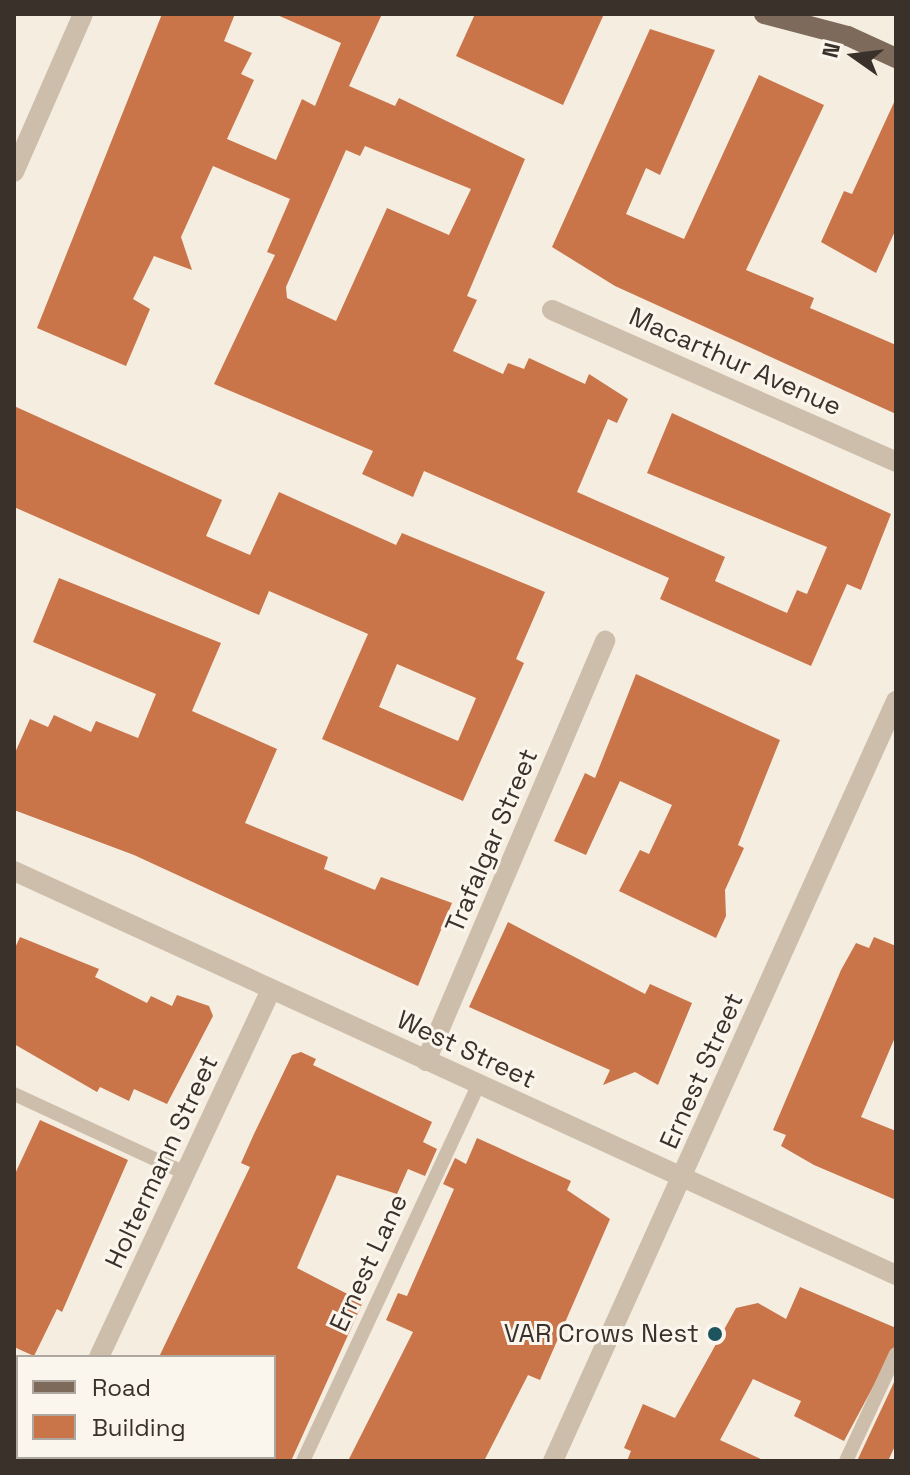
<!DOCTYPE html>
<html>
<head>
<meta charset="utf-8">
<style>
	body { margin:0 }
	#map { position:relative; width:910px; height:1475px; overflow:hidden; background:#f4ede0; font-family:"Space Grotesk",sans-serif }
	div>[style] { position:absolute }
	.building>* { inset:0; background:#c97549 }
	.service>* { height:14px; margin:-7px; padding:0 7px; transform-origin:7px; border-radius:7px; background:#cdbeab }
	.minor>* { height:20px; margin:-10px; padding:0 10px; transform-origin:10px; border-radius:10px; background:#cdbeab }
	.tertiary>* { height:20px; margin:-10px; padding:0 10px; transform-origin:10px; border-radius:10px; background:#cdbeab }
	.primary>* { height:20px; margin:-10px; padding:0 10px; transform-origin:10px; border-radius:10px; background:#7d6a5b }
	.dots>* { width:22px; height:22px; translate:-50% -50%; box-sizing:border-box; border:4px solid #fbf6ed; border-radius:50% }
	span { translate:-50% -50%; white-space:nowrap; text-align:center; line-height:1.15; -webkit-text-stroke:6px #fbf6ed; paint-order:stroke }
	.street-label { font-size:26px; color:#3b312b }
	.poi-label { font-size:26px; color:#3b312b }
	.right { translate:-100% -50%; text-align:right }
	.frame { position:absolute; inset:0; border:16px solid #3b312b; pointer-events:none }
	.legend { position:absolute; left:16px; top:1355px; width:260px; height:104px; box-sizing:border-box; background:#fbf6ed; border:2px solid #aea79f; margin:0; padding:10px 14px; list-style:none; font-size:24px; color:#3b312b }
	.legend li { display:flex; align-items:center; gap:16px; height:40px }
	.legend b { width:40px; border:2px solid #aea79f }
	.north { position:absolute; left:814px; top:16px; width:80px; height:80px; -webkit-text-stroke:6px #fbf6ed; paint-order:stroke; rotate:284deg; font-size:22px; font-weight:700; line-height:32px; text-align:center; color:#3b312b }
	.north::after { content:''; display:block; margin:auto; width:28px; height:36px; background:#3b312b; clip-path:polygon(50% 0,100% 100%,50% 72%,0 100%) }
</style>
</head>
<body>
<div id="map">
	<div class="building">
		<div style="clip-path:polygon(evenodd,162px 14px,235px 14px,224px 41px,252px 53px,241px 74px,254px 80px,227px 139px,276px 160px,302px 99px,315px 106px,341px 43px,275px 14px,382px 14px,349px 86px,395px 106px,399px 98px,525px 159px,467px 296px,477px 300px,453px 351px,503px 374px,508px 363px,524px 369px,529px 358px,585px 384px,589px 374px,628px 399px,617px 423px,608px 419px,577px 492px,725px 557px,715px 581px,787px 613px,797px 590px,807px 594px,827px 547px,647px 473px,672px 413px,891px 514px,861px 590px,847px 584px,811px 666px,660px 599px,669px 578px,424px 471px,413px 497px,362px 474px,373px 451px,214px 384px,275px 255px,267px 252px,290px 199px,213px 166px,181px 237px,192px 270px,154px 256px,133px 299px,150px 309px,126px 366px,37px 328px,162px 14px,365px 146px,471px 189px,449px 235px,387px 208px,336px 321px,287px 298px,286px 287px,346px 150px,360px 156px,365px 146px)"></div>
		<div style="clip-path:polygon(475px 14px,604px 14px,563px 105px,456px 56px)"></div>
		<div style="clip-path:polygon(650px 29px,715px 50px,660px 175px,646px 168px,626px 214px,684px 239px,759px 75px,824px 105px,746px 270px,814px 298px,810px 308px,896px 345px,896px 414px,615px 286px,552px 247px)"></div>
		<div style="clip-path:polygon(896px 98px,896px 229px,876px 273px,821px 242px,844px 191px,852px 194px)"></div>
		<div style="clip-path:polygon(evenodd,14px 406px,222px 500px,206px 536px,250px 555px,279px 492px,396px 545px,402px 533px,545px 592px,516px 659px,524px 663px,463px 801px,322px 739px,368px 634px,269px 591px,259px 615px,14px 507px,14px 406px,397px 664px,476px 698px,458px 741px,379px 707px,397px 664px)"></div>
		<div style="clip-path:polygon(59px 578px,221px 643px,192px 711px,277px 749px,245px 823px,328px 857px,324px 869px,375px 890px,381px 877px,452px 903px,418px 986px,134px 855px,14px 810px,14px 755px,30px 719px,48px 727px,54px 715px,91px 732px,96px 721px,138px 738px,156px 694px,33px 642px)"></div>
		<div style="clip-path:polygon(636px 674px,780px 740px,738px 845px,744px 848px,725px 890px,726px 916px,716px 938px,619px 891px,640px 850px,649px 854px,672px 805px,620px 781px,586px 855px,554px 841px,585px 773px,595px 778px)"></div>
		<div style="clip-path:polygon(508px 922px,645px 994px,650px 984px,692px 1003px,658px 1085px,635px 1072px,603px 1085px,610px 1070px,469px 1007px)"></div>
		<div style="clip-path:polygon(20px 937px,99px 969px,95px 977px,147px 1003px,151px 996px,172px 1006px,177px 995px,209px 1006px,213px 1016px,167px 1104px,134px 1089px,129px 1101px,100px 1087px,97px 1092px,14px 1044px,14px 950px)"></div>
		<div style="clip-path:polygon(874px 937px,896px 946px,896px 1035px,861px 1117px,896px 1131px,896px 1200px,814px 1165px,781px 1146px,786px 1135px,773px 1130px,841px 970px,856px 943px,869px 948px)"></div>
		<div style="clip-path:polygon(301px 1052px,316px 1059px,313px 1065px,432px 1122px,423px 1142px,437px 1149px,425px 1176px,408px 1169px,397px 1194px,337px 1175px,297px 1268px,363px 1302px,291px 1461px,274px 1461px,274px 1357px,159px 1357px,250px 1167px,241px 1163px,254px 1134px,292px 1055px)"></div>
		<div style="clip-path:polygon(40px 1120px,128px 1160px,62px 1312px,57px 1309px,34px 1356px,14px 1347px,14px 1176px)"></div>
		<div style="clip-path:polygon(477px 1138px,571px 1181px,567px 1190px,610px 1219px,540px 1380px,528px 1375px,484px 1461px,348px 1461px,413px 1332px,386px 1320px,398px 1293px,407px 1296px,454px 1189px,443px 1184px,455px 1158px,466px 1164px)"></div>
		<div style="clip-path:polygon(800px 1287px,896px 1328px,896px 1344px,844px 1441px,794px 1416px,801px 1401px,753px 1379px,720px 1440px,765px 1461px,627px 1461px,631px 1451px,624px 1448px,643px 1404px,675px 1418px,736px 1308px,758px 1303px,786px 1319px)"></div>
		<div style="clip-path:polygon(896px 1378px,896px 1444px,888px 1461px,857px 1461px)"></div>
	</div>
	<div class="service">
		<div style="left:14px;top:1094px;width:188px;rotate:24.8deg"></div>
		<div style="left:303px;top:1461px;width:415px;rotate:-65deg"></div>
		<div style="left:846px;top:1461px;width:118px;rotate:-65deg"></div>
	</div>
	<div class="minor">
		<div style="left:14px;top:172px;width:172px;rotate:-66.4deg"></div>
		<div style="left:552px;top:310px;width:376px;rotate:23.8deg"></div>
		<div style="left:14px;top:871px;width:735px;rotate:24.61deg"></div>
		<div style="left:426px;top:1061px;width:457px;rotate:-66.9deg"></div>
		<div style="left:99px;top:1357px;width:406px;rotate:-64.9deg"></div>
		<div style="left:50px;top:1461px;width:4px;rotate:-63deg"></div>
	</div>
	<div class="tertiary">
		<div style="left:682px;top:1177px;width:235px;rotate:24.6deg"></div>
		<div style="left:553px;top:1461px;width:834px;rotate:-65.71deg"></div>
	</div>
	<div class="primary">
		<div style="left:764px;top:14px;width:87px;rotate:14.7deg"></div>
		<div style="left:848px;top:36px;width:53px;rotate:24.6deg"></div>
	</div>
	<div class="dots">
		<div style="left:715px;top:1334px;background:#1e545e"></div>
	</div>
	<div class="street-label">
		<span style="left:735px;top:362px;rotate:24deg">Macarthur Avenue</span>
		<span style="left:492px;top:841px;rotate:-67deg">Trafalgar Street</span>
		<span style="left:466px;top:1050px;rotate:25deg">West Street</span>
		<span style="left:702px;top:1071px;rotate:-66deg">Ernest Street</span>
		<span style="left:162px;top:1162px;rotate:-65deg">Holtermann Street</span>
		<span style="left:369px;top:1263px;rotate:-65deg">Ernest Lane</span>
	</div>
	<div class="poi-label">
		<span class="right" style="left:699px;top:1334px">VAR Crows Nest</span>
	</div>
	<div class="frame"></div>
	<ul class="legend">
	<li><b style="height:10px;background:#7d6a5b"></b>Road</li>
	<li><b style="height:22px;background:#c97549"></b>Building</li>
	</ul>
	<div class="north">N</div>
</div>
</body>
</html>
